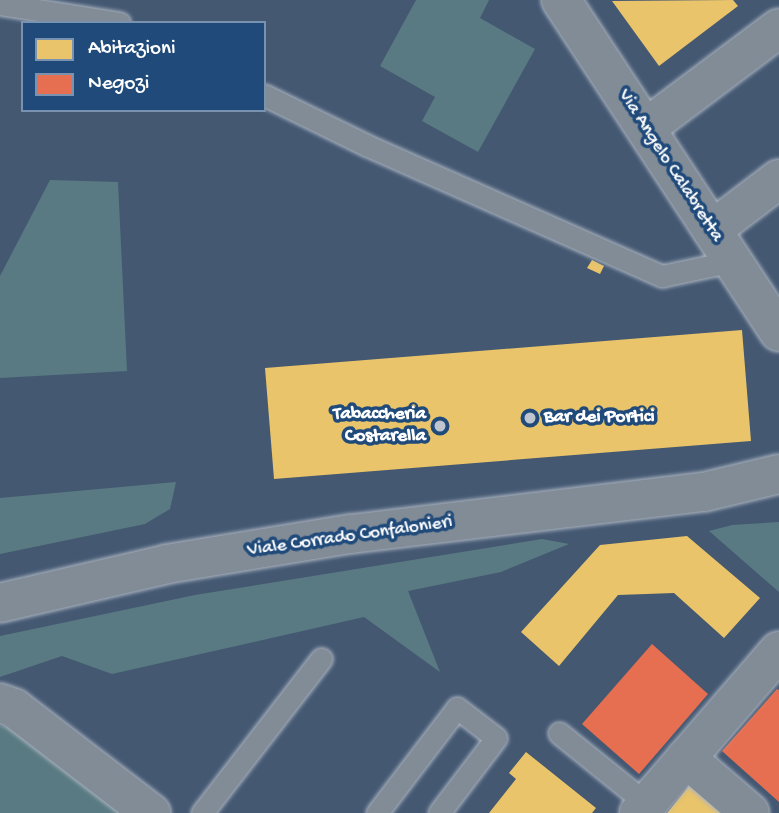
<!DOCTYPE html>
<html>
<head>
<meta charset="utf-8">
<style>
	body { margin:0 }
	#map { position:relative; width:779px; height:813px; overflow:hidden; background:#445872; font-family:"Gochi Hand",sans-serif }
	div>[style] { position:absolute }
	.green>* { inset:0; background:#597a82 }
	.homes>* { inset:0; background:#e9c46a }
	.shops>* { inset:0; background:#e76f51 }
	.roads { filter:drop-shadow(0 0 2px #abb4c0) drop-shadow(0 0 2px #abb4c0) }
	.service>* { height:21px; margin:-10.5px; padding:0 10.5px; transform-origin:10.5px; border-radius:10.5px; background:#828c97 }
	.minor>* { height:38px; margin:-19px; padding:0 19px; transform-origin:19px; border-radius:19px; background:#828c97 }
	.secondary>* { height:38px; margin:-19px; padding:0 19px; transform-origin:19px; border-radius:19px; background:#828c97 }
	.dots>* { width:19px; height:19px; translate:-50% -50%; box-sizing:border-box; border:4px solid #1f4a7a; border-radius:50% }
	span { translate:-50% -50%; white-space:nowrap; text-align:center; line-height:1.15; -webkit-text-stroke:7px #1f4a7a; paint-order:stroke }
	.street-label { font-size:19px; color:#fff }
	.poi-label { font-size:19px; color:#fff; font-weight:700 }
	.right { translate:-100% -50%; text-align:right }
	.left { translate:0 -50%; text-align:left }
	.legend { position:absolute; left:21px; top:21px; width:245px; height:91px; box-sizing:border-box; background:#1f4a7a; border:2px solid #7992af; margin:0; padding:9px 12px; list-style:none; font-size:21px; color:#fff }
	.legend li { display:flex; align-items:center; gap:14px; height:35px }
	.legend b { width:35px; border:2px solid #7992af }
</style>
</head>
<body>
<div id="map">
	<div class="green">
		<div style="clip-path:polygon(416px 0,489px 0,480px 18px,535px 49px,478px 152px,422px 121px,435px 97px,380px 66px)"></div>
		<div style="clip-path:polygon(50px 180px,118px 182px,127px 371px,0 378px,0 276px)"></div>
		<div style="clip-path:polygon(176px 482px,170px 509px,145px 524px,0 554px,0 498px)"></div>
		<div style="clip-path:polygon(779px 522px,779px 592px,709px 531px,732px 525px)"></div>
		<div style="clip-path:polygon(542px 539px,569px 544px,501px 572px,408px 591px,440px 672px,364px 617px,112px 674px,62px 656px,0 677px,0 636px,195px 595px)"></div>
		<div style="clip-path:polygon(0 726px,19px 729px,126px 813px,0 813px)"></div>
	</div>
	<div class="homes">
		<div style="clip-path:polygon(733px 0,738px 6px,659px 66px,612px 1px)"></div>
		<div style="clip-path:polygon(592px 260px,604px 266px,600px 274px,587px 268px)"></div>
		<div style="clip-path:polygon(742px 330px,751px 441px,274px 479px,265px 368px)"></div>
		<div style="clip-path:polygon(687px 536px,760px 598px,724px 638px,674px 593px,618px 595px,559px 666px,521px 632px,600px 545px)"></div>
		<div style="clip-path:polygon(526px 752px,596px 808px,592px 813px,489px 813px,516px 779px,509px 773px)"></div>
		<div style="clip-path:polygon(693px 781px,731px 813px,667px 813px)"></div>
	</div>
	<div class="shops">
		<div style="clip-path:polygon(652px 644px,708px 694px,639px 774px,582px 724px)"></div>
		<div style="clip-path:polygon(777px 689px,779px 690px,779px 802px,722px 751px)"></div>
	</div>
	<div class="roads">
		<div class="service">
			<div style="left:0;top:4px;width:121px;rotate:9deg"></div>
			<div style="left:264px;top:95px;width:114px;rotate:26.1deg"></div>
			<div style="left:366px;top:145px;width:324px;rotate:23.9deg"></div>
			<div style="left:662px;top:276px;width:73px;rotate:-11.9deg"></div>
			<div style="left:559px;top:733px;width:113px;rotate:38.9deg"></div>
			<div style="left:202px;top:813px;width:195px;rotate:-52.3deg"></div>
			<div style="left:377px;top:813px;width:132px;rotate:-52.7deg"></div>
			<div style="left:457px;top:708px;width:49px;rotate:37.6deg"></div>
			<div style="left:496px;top:738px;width:94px;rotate:127.2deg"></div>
		</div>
		<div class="minor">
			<div style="left:561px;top:0;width:397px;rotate:56.7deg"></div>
			<div style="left:646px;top:128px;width:166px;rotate:-36.9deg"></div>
			<div style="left:712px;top:230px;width:84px;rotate:-37.3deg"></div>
			<div style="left:0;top:703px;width:15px;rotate:20deg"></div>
			<div style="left:14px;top:708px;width:173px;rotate:37.5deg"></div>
			<div style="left:686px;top:758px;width:84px;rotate:40.7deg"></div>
			<div style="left:639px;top:813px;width:214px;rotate:-49.2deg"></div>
		</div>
		<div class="secondary">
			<div style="left:0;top:603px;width:171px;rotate:-13.1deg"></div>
			<div style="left:167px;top:564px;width:186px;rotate:-9.3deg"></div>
			<div style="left:351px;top:534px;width:355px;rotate:-6.8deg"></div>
			<div style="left:704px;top:492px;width:77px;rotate:-13.5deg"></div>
		</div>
	</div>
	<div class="dots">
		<div style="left:530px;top:418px;background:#bec5ce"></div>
		<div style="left:440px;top:426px;background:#bec5ce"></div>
	</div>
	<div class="street-label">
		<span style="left:670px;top:166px;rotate:57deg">Via Angelo Calabretta</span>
		<span style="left:350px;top:537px;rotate:-8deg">Viale Corrado Confalonieri</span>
	</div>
	<div class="poi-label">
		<span class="right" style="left:426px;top:426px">Tabaccheria<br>Costarella</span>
		<span class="left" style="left:544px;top:418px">Bar dei Portici</span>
	</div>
	<ul class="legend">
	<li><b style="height:19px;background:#e9c46a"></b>Abitazioni</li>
	<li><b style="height:19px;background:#e76f51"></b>Negozi</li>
	</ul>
</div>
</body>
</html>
